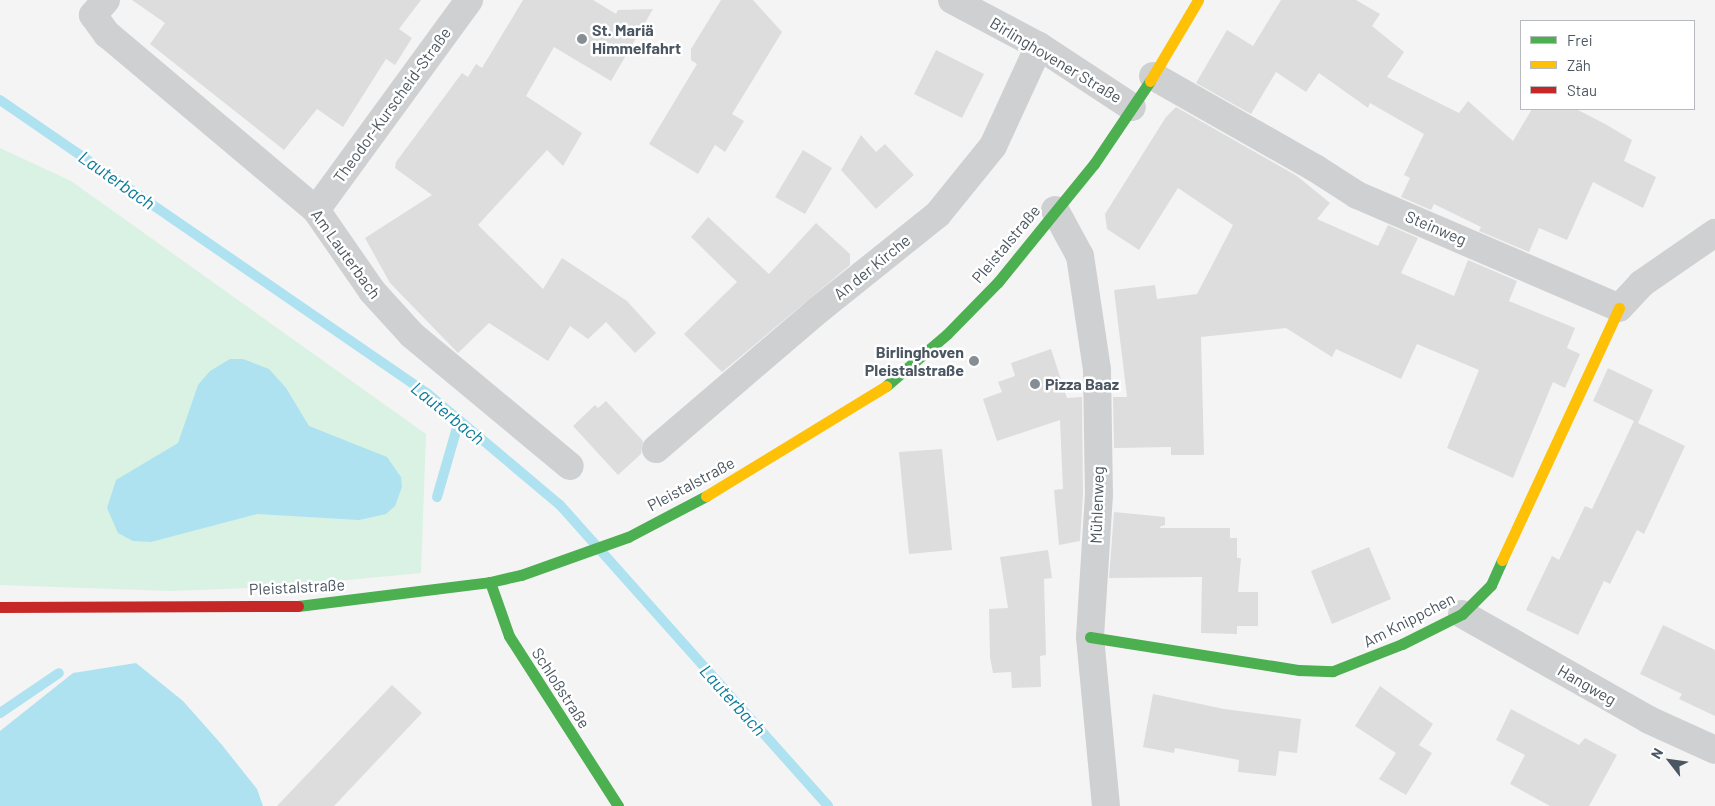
<!DOCTYPE html>
<html>
<head>
<meta charset="utf-8">
<style>
	body { margin:0 }
	#map { position:relative; width:1715px; height:806px; overflow:hidden; background:#f4f4f4; font-family:Barlow,sans-serif }
	div>[style] { position:absolute }
	.green>* { inset:0; background:#d9f2e3 }
	.water>* { inset:0; background:#aee2f0 }
	.stream>* { height:10px; margin:-5px; padding:0 5px; transform-origin:5px; border-radius:5px; background:#aee2f0 }
	.building>* { inset:0; background:#ddddde }
	.street>* { height:28px; margin:-14px; padding:0 14px; transform-origin:14px; border-radius:14px; background:#ced0d2 }
	.fast>* { height:11px; margin:-5.5px; padding:0 5.5px; transform-origin:5.5px; border-radius:5.5px; background:#4caf50 }
	.slow>* { height:11px; margin:-5.5px; padding:0 5.5px; transform-origin:5.5px; border-radius:5.5px; background:#ffc107 }
	.jam>* { height:11px; margin:-5.5px; padding:0 5.5px; transform-origin:5.5px; border-radius:5.5px; background:#c62828 }
	.dots>* { width:14px; height:14px; translate:-50% -50%; box-sizing:border-box; border:2px solid #fff; border-radius:50% }
	span { translate:-50% -50%; white-space:nowrap; text-align:center; line-height:1.15; -webkit-text-stroke:5px #fff; paint-order:stroke }
	.poi-label { font-size:16px; color:#4a5661; font-weight:700 }
	.left { translate:0 -50%; text-align:left }
	.right { translate:-100% -50%; text-align:right }
	.street-label { font-size:16px; color:#4a5661 }
	.water-label { font-size:18px; color:#0c7c9b; font-style:italic }
	.legend { position:absolute; left:1520px; top:20px; width:175px; height:90px; box-sizing:border-box; background:#fff; border:1px solid #b7bbc0; margin:0; padding:6px 9px; list-style:none; font-size:15px; color:#4a5661 }
	.legend li { display:flex; align-items:center; gap:10px; height:25px }
	.legend b { width:25px; border:1px solid #b7bbc0 }
	.north { position:absolute; left:1645px; top:736px; width:50px; height:50px; -webkit-text-stroke:4px #fff; paint-order:stroke; rotate:300deg; font-size:14px; font-weight:700; line-height:20px; text-align:center; color:#4a5661 }
	.north::after { content:''; display:block; margin:auto; width:18px; height:22px; background:#4a5661; clip-path:polygon(50% 0,100% 100%,50% 72%,0 100%) }
</style>
</head>
<body>
<div id="map">
	<div class="green">
		<div style="clip-path:polygon(0 148px,71px 181px,426px 434px,421px 573px,273px 587px,171px 591px,0 585px)"></div>
	</div>
	<div class="water">
		<div style="clip-path:polygon(230px 359px,243px 359px,269px 369px,286px 388px,309px 426px,387px 457px,401px 477px,402px 487px,395px 506px,386px 514px,359px 520px,257px 514px,151px 542px,133px 541px,118px 533px,107px 508px,116px 480px,178px 443px,198px 385px,210px 371px)"></div>
		<div style="clip-path:polygon(136px 663px,183px 701px,222px 745px,257px 789px,263px 806px,0 806px,0 731px,73px 673px)"></div>
	</div>
	<div class="stream">
		<div style="left:0;top:100px;width:519px;rotate:34.49deg"></div>
		<div style="left:428px;top:394px;width:172px;rotate:40.1deg"></div>
		<div style="left:560px;top:505px;width:403px;rotate:48.3deg"></div>
		<div style="left:437px;top:497px;width:79px;rotate:-73.9deg"></div>
		<div style="left:0;top:713px;width:71px;rotate:-34.1deg"></div>
	</div>
	<div class="building">
		<div style="clip-path:polygon(132px 0,421px 0,399px 29px,412px 38px,395px 65px,386px 59px,343px 127px,317px 109px,284px 150px,150px 44px,165px 23px)"></div>
		<div style="clip-path:polygon(523px 0,593px 0,616px 14px,618px 10px,653px 9px,611px 81px,554px 47px,526px 96px,582px 133px,563px 166px,547px 150px,478px 225px,543px 289px,562px 258px,627px 301px,656px 333px,635px 353px,606px 322px,588px 339px,570px 326px,548px 361px,489px 323px,458px 353px,390px 283px,365px 238px,432px 195px,395px 168px,396px 162px,462px 73px,468px 77px,476px 64px,482px 68px)"></div>
		<div style="clip-path:polygon(721px 0,753px 0,782px 32px,732px 114px,744px 121px,725px 152px,715px 145px,698px 174px,649px 144px,697px 64px,691px 60px,691px 49px)"></div>
		<div style="clip-path:polygon(1281px 0,1356px 0,1380px 14px,1372px 26px,1404px 52px,1387px 77px,1459px 113px,1468px 101px,1513px 141px,1532px 109px,1576px 109px,1607px 125px,1632px 140px,1624px 161px,1656px 177px,1643px 208px,1593px 182px,1567px 240px,1539px 228px,1529px 252px,1479px 231px,1481px 227px,1434px 204px,1431px 210px,1401px 197px,1410px 178px,1404px 175px,1424px 134px,1370px 103px,1368px 108px,1319px 73px,1306px 92px,1276px 72px,1251px 114px,1196px 83px,1227px 30px,1253px 46px)"></div>
		<div style="clip-path:polygon(936px 50px,984px 74px,962px 118px,914px 94px)"></div>
		<div style="clip-path:polygon(1176px 107px,1297px 176px,1330px 203px,1317px 219px,1378px 246px,1388px 225px,1418px 238px,1401px 273px,1454px 296px,1468px 260px,1517px 281px,1509px 301px,1575px 328px,1567px 348px,1580px 354px,1565px 388px,1553px 382px,1513px 478px,1447px 448px,1479px 370px,1417px 344px,1401px 379px,1336px 349px,1332px 357px,1286px 328px,1201px 337px,1204px 455px,1171px 455px,1171px 447px,1114px 448px,1113px 397px,1127px 397px,1114px 290px,1155px 285px,1157px 299px,1197px 294px,1233px 225px,1178px 188px,1139px 250px,1107px 229px,1105px 214px,1166px 117px)"></div>
		<div style="clip-path:polygon(861px 135px,876px 152px,885px 144px,914px 175px,876px 209px,841px 170px)"></div>
		<div style="clip-path:polygon(803px 150px,832px 168px,805px 214px,775px 197px)"></div>
		<div style="clip-path:polygon(708px 217px,769px 274px,816px 223px,850px 254px,850px 265px,722px 372px,684px 334px,737px 282px,691px 237px)"></div>
		<div style="clip-path:polygon(1051px 349px,1067px 398px,1082px 397px,1083px 494px,1080px 541px,1059px 545px,1054px 490px,1063px 489px,1060px 420px,997px 441px,983px 399px,1002px 392px,998px 382px,1015px 376px,1011px 363px)"></div>
		<div style="clip-path:polygon(1608px 368px,1653px 390px,1638px 423px,1685px 446px,1644px 534px,1637px 530px,1610px 584px,1604px 581px,1578px 635px,1526px 610px,1552px 556px,1559px 560px,1585px 506px,1592px 509px,1634px 421px,1593px 401px)"></div>
		<div style="clip-path:polygon(606px 401px,643px 441px,641px 454px,618px 475px,573px 426px,595px 405px,598px 408px)"></div>
		<div style="clip-path:polygon(942px 449px,952px 550px,909px 554px,899px 452px)"></div>
		<div style="clip-path:polygon(1114px 512px,1165px 517px,1165px 525px,1159px 527px,1161px 528px,1230px 528px,1230px 538px,1237px 538px,1237px 558px,1241px 558px,1238px 592px,1258px 592px,1258px 626px,1237px 626px,1237px 634px,1201px 633px,1202px 577px,1109px 578px)"></div>
		<div style="clip-path:polygon(1369px 547px,1391px 599px,1332px 624px,1311px 571px)"></div>
		<div style="clip-path:polygon(1048px 550px,1052px 578px,1044px 579px,1046px 655px,1040px 656px,1041px 687px,1012px 688px,1011px 672px,993px 673px,990px 657px,989px 609px,1008px 608px,1000px 557px)"></div>
		<div style="clip-path:polygon(1663px 625px,1715px 650px,1715px 716px,1679px 699px,1682px 694px,1640px 674px)"></div>
		<div style="clip-path:polygon(392px 685px,422px 713px,334px 806px,277px 806px)"></div>
		<div style="clip-path:polygon(1380px 686px,1433px 724px,1419px 745px,1432px 753px,1406px 795px,1379px 779px,1396px 753px,1355px 726px)"></div>
		<div style="clip-path:polygon(1153px 694px,1224px 709px,1301px 719px,1297px 753px,1279px 751px,1276px 776px,1238px 772px,1239px 760px,1175px 748px,1174px 753px,1143px 747px)"></div>
		<div style="clip-path:polygon(1511px 709px,1579px 745px,1585px 738px,1617px 755px,1589px 806px,1550px 806px,1510px 784px,1525px 755px,1496px 740px)"></div>
	</div>
	<div class="street">
		<div style="left:106px;top:0;width:20px;rotate:131deg"></div>
		<div style="left:93px;top:15px;width:24px;rotate:54deg"></div>
		<div style="left:107px;top:34px;width:273px;rotate:40.1deg"></div>
		<div style="left:316px;top:210px;width:98px;rotate:55.3deg"></div>
		<div style="left:372px;top:291px;width:59px;rotate:47.7deg"></div>
		<div style="left:412px;top:335px;width:205px;rotate:39.7deg"></div>
		<div style="left:952px;top:0;width:98px;rotate:27.9deg"></div>
		<div style="left:1039px;top:46px;width:111px;rotate:33.3deg"></div>
		<div style="left:1153px;top:76px;width:186px;rotate:29.6deg"></div>
		<div style="left:1315px;top:168px;width:50px;rotate:32.7deg"></div>
		<div style="left:1357px;top:195px;width:285px;rotate:23.3deg"></div>
		<div style="left:1619px;top:308px;width:33px;rotate:-47deg"></div>
		<div style="left:1641px;top:284px;width:90px;rotate:-34.6deg"></div>
		<div style="left:316px;top:210px;width:260px;rotate:-53.9deg"></div>
		<div style="left:1055px;top:210px;width:52px;rotate:61.5deg"></div>
		<div style="left:1080px;top:256px;width:115px;rotate:81.5deg"></div>
		<div style="left:1097px;top:370px;width:124px;rotate:89.1deg"></div>
		<div style="left:1099px;top:494px;width:143px;rotate:93.6deg"></div>
		<div style="left:1090px;top:637px;width:170px;rotate:84.6deg"></div>
		<div style="left:656px;top:449px;width:212px;rotate:-40.6deg"></div>
		<div style="left:817px;top:311px;width:155px;rotate:-38.7deg"></div>
		<div style="left:938px;top:214px;width:87px;rotate:-51deg"></div>
		<div style="left:993px;top:146px;width:110px;rotate:-65.3deg"></div>
		<div style="left:1462px;top:614px;width:215px;rotate:29.5deg"></div>
		<div style="left:1649px;top:720px;width:72px;rotate:24.4deg"></div>
	</div>
	<div class="fast">
		<div style="left:886px;top:386px;width:80px;rotate:-40.4deg"></div>
		<div style="left:947px;top:334px;width:73px;rotate:-45.6deg"></div>
		<div style="left:998px;top:282px;width:152px;rotate:-50.9deg"></div>
		<div style="left:1094px;top:164px;width:100px;rotate:-56deg"></div>
		<div style="left:490px;top:582px;width:57px;rotate:70.6deg"></div>
		<div style="left:509px;top:636px;width:202px;rotate:57.3deg"></div>
		<div style="left:298px;top:606px;width:193px;rotate:-7.1deg"></div>
		<div style="left:490px;top:582px;width:32px;rotate:-13deg"></div>
		<div style="left:521px;top:575px;width:114px;rotate:-19.6deg"></div>
		<div style="left:628px;top:537px;width:88px;rotate:-27.7deg"></div>
		<div style="left:1090px;top:637px;width:212px;rotate:9deg"></div>
		<div style="left:1299px;top:670px;width:34px;rotate:2deg"></div>
		<div style="left:1333px;top:671px;width:74px;rotate:-21.4deg"></div>
		<div style="left:1402px;top:644px;width:67px;rotate:-26.6deg"></div>
		<div style="left:1462px;top:614px;width:41px;rotate:-45deg"></div>
		<div style="left:1491px;top:585px;width:27px;rotate:-66deg"></div>
	</div>
	<div class="slow">
		<div style="left:1150px;top:81px;width:94px;rotate:-59.3deg"></div>
		<div style="left:706px;top:496px;width:211px;rotate:-31.4deg"></div>
		<div style="left:1502px;top:560px;width:278px;rotate:-65.1deg"></div>
	</div>
	<div class="jam">
		<div style="left:0;top:607px;width:298px;rotate:-0.2deg"></div>
	</div>
	<div class="dots">
		<div style="left:582px;top:39px;background:#868d94"></div>
		<div style="left:974px;top:361px;background:#868d94"></div>
		<div style="left:1035px;top:384px;background:#868d94"></div>
	</div>
	<div class="poi-label">
		<span class="left" style="left:592px;top:39px">St. Mariä<br>Himmelfahrt</span>
		<span class="right" style="left:964px;top:361px">Birlinghoven<br>Pleistalstraße</span>
		<span class="left" style="left:1045px;top:384px">Pizza Baaz</span>
	</div>
	<div class="street-label">
		<span style="left:1056px;top:60px;rotate:31deg">Birlinghovener Straße</span>
		<span style="left:392px;top:105px;rotate:-54deg">Theodor-Kurscheid-Straße</span>
		<span style="left:1436px;top:228px;rotate:23deg">Steinweg</span>
		<span style="left:1006px;top:244px;rotate:-50deg">Pleistalstraße</span>
		<span style="left:346px;top:254px;rotate:54deg">Am Lauterbach</span>
		<span style="left:872px;top:267px;rotate:-39deg">An der Kirche</span>
		<span style="left:691px;top:484px;rotate:-28deg">Pleistalstraße</span>
		<span style="left:1097px;top:505px;rotate:-88deg">Mühlenweg</span>
		<span style="left:297px;top:587px;rotate:-3deg">Pleistalstraße</span>
		<span style="left:1409px;top:620px;rotate:-27deg">Am Knippchen</span>
		<span style="left:1587px;top:685px;rotate:30deg">Hangweg</span>
		<span style="left:561px;top:688px;rotate:57deg">Schloßstraße</span>
	</div>
	<div class="water-label">
		<span style="left:117px;top:180px;rotate:35deg">Lauterbach</span>
		<span style="left:448px;top:413px;rotate:39deg">Lauterbach</span>
		<span style="left:733px;top:700px;rotate:48deg">Lauterbach</span>
	</div>
	<ul class="legend">
	<li><b style="height:6px;background:#4caf50"></b>Frei</li>
	<li><b style="height:6px;background:#ffc107"></b>Zäh</li>
	<li><b style="height:6px;background:#c62828"></b>Stau</li>
	</ul>
	<div class="north">N</div>
</div>
</body>
</html>
